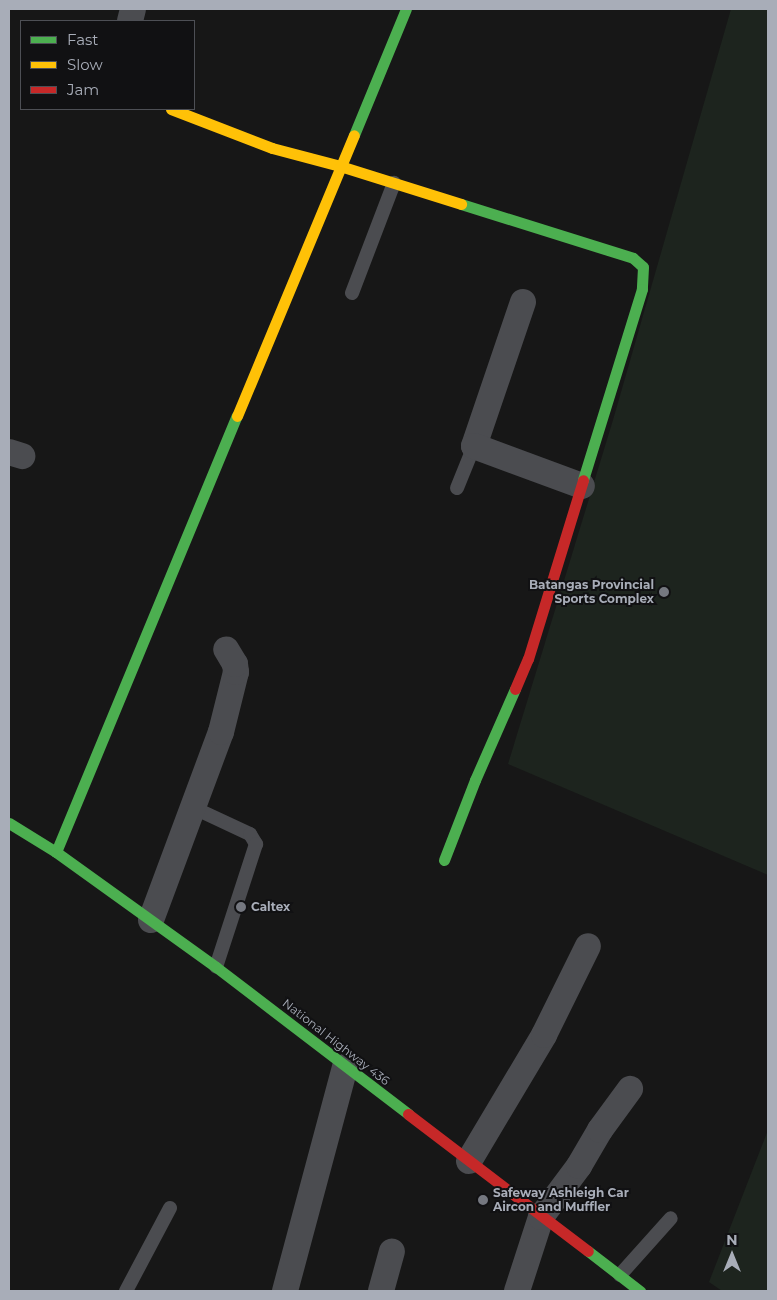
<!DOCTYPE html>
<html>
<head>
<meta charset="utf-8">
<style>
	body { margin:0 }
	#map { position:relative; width:777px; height:1300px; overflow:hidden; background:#171717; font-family:Montserrat,sans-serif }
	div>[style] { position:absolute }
	.green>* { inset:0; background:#1d241e }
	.lane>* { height:14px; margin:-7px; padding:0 7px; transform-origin:7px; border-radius:7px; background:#4b4c50 }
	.street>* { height:26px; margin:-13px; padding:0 13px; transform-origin:13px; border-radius:13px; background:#4b4c50 }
	.fast>* { height:11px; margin:-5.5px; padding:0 5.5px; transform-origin:5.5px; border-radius:5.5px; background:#4caf50 }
	.slow>* { height:11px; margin:-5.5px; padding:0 5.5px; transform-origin:5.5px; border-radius:5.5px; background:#ffc107 }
	.jam>* { height:11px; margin:-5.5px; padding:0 5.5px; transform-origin:5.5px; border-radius:5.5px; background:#c62828 }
	.dots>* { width:14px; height:14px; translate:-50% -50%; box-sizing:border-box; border:2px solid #111113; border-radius:50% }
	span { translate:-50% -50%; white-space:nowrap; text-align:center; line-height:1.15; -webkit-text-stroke:4px #111113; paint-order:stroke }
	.poi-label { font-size:12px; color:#a8adb8; font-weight:700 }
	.right { translate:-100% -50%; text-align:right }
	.left { translate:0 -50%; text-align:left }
	.street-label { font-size:12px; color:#a8adb8 }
	.frame { position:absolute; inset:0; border:10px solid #a8adb8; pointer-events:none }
	.legend { position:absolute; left:20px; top:20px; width:175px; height:90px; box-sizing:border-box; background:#111113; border:1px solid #4d4f55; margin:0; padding:6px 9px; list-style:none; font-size:15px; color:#a8adb8 }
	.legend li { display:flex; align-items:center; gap:10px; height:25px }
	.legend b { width:25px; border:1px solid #4d4f55 }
	.north { position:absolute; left:707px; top:1230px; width:50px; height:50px; -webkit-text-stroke:4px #111113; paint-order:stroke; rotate:0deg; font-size:14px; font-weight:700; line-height:20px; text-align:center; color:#a8adb8 }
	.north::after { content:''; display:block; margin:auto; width:18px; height:22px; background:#a8adb8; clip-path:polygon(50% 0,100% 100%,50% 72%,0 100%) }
</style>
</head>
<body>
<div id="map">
	<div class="green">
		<div style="clip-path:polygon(731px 9px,768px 9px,768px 875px,508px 764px,613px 420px)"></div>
		<div style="clip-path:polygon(768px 1130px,768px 1291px,722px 1291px,709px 1282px)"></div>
	</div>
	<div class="lane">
		<div style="left:352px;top:293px;width:118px;rotate:-69.1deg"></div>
		<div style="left:457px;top:488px;width:45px;rotate:-68deg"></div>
		<div style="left:192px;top:807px;width:64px;rotate:25deg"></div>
		<div style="left:250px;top:834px;width:12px;rotate:59deg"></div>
		<div style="left:256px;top:844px;width:129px;rotate:108deg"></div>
		<div style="left:620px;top:1275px;width:76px;rotate:-48.2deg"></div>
		<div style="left:126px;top:1291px;width:94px;rotate:-62.1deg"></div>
	</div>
	<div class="street">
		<div style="left:130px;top:21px;width:12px;rotate:-76deg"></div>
		<div style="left:523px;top:302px;width:152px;rotate:108.8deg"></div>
		<div style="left:474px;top:446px;width:115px;rotate:20.3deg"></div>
		<div style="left:9px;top:452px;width:14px;rotate:17deg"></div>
		<div style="left:151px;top:920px;width:201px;rotate:-69.6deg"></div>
		<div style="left:221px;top:732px;width:62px;rotate:-76deg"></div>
		<div style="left:236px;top:672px;width:8px;rotate:-97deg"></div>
		<div style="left:235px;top:664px;width:17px;rotate:-121deg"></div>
		<div style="left:469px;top:1161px;width:147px;rotate:-59.2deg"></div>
		<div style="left:544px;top:1035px;width:99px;rotate:-63.7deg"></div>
		<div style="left:285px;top:1291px;width:232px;rotate:-75deg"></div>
		<div style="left:381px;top:1291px;width:41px;rotate:-74.6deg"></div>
		<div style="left:517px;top:1291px;width:78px;rotate:-72deg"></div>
		<div style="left:541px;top:1217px;width:64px;rotate:-53.3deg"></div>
		<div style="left:579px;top:1166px;width:42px;rotate:-59.7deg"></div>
		<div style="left:600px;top:1130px;width:51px;rotate:-53.8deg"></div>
	</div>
	<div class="fast">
		<div style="left:354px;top:135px;width:136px;rotate:-67.6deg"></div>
		<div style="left:461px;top:204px;width:180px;rotate:17.4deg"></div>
		<div style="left:633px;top:258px;width:13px;rotate:42deg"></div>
		<div style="left:643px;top:267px;width:22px;rotate:93deg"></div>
		<div style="left:642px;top:289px;width:200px;rotate:107.2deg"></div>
		<div style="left:9px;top:823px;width:55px;rotate:31.7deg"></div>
		<div style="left:56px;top:852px;width:197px;rotate:35.7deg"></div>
		<div style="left:216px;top:967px;width:242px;rotate:37.4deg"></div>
		<div style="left:56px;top:852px;width:472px;rotate:-67.5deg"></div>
		<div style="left:444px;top:860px;width:86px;rotate:-68.8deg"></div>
		<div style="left:475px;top:780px;width:99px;rotate:-66.3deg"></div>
		<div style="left:588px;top:1251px;width:66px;rotate:37.6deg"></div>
	</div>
	<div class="slow">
		<div style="left:171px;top:109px;width:108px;rotate:21.1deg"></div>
		<div style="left:272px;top:148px;width:70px;rotate:14.8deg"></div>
		<div style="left:340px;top:166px;width:127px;rotate:17.4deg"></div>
		<div style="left:237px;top:416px;width:304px;rotate:-67.4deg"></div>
	</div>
	<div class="jam">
		<div style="left:515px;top:689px;width:33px;rotate:-67deg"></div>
		<div style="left:528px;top:659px;width:187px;rotate:-72.9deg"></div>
		<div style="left:408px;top:1114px;width:226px;rotate:37.3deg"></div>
	</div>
	<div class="dots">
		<div style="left:664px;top:592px;background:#757880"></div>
		<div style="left:241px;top:907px;background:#757880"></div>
		<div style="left:483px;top:1200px;background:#757880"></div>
	</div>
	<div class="poi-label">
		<span class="right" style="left:654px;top:592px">Batangas Provincial<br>Sports Complex</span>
		<span class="left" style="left:251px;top:907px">Caltex</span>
		<span class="left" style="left:493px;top:1200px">Safeway Ashleigh Car<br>Aircon and Muffler</span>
	</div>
	<div class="street-label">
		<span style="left:336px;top:1042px;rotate:38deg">National Highway 436</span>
	</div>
	<div class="frame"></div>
	<ul class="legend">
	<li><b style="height:6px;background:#4caf50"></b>Fast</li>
	<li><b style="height:6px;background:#ffc107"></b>Slow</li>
	<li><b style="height:6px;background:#c62828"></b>Jam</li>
	</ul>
	<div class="north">N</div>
</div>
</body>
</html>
